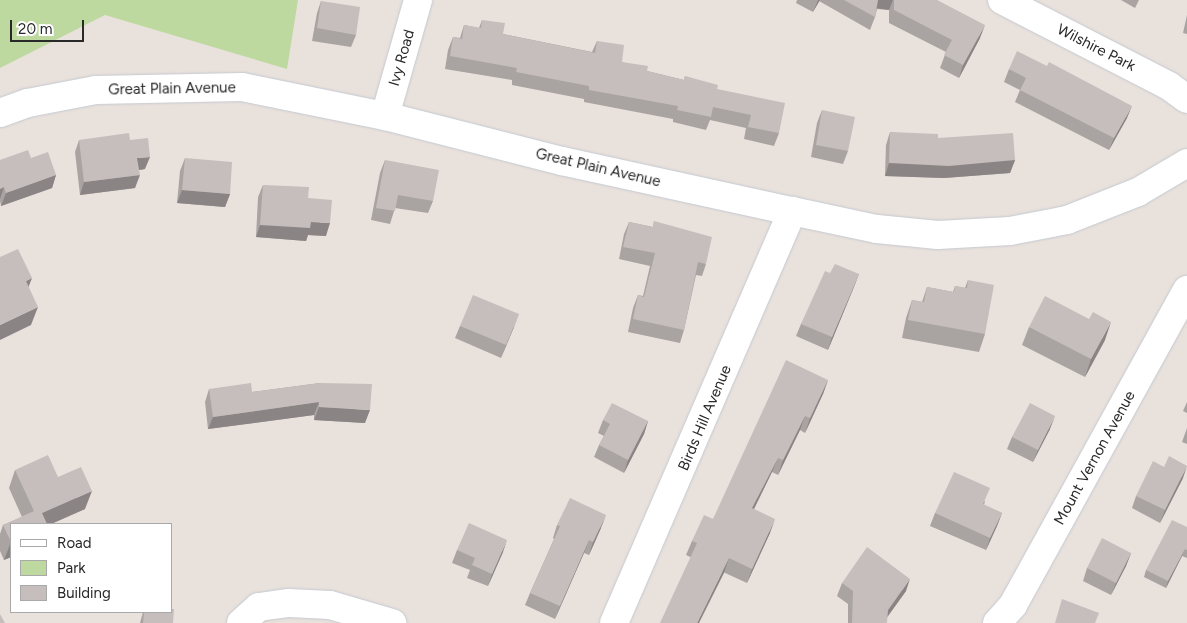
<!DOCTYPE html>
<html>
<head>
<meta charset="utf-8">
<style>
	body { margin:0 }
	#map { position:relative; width:1187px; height:623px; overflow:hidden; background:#e9e1dc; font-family:Figtree,sans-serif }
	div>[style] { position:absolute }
	.green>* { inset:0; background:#bed99f }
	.roads { filter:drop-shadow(0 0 1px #c4c9d1) drop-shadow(0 0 1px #c4c9d1) }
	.minor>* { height:28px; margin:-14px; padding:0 14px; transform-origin:14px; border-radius:14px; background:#fff }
	.secondary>* { height:28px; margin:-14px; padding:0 14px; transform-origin:14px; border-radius:14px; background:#fff }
	.wall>* { inset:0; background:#a9a3a2 }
	.shaded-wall>* { inset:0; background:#8a8584 }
	.building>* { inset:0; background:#c5bebc }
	span { translate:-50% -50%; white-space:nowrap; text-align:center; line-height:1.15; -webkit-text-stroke:5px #fff; paint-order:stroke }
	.street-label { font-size:15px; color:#292929 }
	.legend { position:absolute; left:10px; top:523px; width:162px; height:90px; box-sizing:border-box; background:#fff; border:1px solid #a9a9a9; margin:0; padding:6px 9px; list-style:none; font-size:15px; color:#292929 }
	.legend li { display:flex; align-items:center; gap:10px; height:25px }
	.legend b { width:25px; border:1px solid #a9a9a9 }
	.scale { position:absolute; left:10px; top:20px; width:74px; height:22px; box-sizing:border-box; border:2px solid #292929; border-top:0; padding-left:6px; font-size:15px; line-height:18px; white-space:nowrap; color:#292929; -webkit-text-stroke:4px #fff; paint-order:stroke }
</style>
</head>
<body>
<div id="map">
	<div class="green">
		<div style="clip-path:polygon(0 0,298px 0,287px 69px,105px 15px,0 68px)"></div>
	</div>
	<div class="roads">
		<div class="minor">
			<div style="left:1002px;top:0;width:188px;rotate:27.2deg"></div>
			<div style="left:1169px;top:86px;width:22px;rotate:36deg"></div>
			<div style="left:385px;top:116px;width:121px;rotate:-74.1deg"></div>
			<div style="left:241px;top:623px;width:24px;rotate:-42deg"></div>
			<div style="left:259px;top:607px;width:30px;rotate:-8deg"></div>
			<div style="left:289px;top:603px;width:41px;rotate:2.8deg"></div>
			<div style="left:330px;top:605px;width:65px;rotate:16.2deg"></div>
			<div style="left:614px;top:623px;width:449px;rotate:-66.6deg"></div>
			<div style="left:997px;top:623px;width:24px;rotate:-48deg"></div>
			<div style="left:1013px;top:605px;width:360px;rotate:-61.1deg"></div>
		</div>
		<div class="secondary">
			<div style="left:0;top:113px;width:30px;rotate:-20deg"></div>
			<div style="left:28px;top:103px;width:69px;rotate:-10.8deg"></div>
			<div style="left:96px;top:90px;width:146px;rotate:-1.2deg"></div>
			<div style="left:242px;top:87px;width:146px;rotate:11.5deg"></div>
			<div style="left:385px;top:116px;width:183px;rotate:14.3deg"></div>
			<div style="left:562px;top:161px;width:235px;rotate:12.3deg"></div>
			<div style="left:792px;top:211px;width:87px;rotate:12deg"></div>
			<div style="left:877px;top:229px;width:61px;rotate:5.6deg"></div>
			<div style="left:938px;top:235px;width:72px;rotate:-3.2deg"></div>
			<div style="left:1010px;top:231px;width:58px;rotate:-10.9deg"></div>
			<div style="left:1067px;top:220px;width:76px;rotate:-21.5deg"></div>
			<div style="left:1138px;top:192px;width:57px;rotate:-30.6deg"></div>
		</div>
	</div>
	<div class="wall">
		<div style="clip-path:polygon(797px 0,937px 0,980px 38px,959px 78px,940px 68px,946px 52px,889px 23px,889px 10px,877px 9px,875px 17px,870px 30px,819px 1px,813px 12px,796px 3px)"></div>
		<div style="clip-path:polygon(1121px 0,1139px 0,1135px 8px)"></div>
		<div style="clip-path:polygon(321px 1px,356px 35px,351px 47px,312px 41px,317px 13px)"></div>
		<div style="clip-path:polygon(1187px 15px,1187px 34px,1183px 33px)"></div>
		<div style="clip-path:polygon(482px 20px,503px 34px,592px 52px,597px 41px,622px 62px,647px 71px,684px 80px,685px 76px,717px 89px,779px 133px,774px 146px,744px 139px,746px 128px,710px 120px,706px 130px,673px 122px,673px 119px,584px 102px,584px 99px,512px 85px,512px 80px,445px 69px,448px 50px,453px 37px,460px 38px,464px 25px,479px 28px)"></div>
		<div style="clip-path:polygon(1009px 69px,1127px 118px,1109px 150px,1015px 102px,1020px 90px,1004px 82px)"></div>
		<div style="clip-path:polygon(822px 110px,848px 151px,843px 164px,811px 157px,817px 123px)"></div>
		<div style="clip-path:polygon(890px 132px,938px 138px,1015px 160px,1010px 173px,944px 178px,885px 176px,886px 145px)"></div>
		<div style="clip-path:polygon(79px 140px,130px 140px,145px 169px,139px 170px,135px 188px,80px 195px,75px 152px)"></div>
		<div style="clip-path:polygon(31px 158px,56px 175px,52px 188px,1px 206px,0 201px,0 160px)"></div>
		<div style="clip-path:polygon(185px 158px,230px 194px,225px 207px,177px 203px,180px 171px)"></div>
		<div style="clip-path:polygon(385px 160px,433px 201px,428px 213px,395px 208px,390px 224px,371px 220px,380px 173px)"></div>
		<div style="clip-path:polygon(263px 185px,308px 198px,326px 236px,308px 235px,306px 241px,256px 237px,258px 197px)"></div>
		<div style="clip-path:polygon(654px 221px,706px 264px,702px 276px,696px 275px,684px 330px,680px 343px,628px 332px,633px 308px,638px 295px,643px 296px,650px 266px,619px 259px,624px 234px,629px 222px,653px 227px)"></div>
		<div style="clip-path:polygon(830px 273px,859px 274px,828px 350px,796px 336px,801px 324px)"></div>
		<div style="clip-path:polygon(968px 280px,985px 334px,979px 352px,902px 338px,906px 318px,912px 300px,922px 302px,927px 287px,953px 292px,955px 286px,965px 288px)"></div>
		<div style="clip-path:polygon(460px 326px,514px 327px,501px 358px,455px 338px)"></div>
		<div style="clip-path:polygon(1029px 327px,1105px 340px,1085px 377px,1022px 345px)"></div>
		<div style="clip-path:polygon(828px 380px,823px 394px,805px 433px,800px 430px,778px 475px,772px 472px,754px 509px,770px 533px,747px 583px,686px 555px,692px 541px,713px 519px)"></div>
		<div style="clip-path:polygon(320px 383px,365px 423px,314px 420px,314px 415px,208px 429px,205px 402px,209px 389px,252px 392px)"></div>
		<div style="clip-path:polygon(1187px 402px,1187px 413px,1183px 411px)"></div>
		<div style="clip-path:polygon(603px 420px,648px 421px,644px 434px,624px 473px,594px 457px,599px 445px,604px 436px,598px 433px)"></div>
		<div style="clip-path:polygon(1187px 428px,1187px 444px,1182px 442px)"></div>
		<div style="clip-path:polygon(1050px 429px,1033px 462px,1007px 449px,1012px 437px)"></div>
		<div style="clip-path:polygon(1164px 467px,1183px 478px,1160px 523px,1132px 508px,1136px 496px)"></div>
		<div style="clip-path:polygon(15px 470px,58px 477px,85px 509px,51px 524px,11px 524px,11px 557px,4px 560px,0 551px,0 534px,3px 525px,22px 517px,9px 488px)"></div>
		<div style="clip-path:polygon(985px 501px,984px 505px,1002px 513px,997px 526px,986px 550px,930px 526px,935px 513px)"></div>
		<div style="clip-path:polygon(557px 525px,601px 528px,589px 555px,584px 553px,555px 619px,525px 605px,530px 593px,554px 539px,553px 538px)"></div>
		<div style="clip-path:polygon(1187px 527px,1187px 558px,1182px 556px,1166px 588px,1144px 577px,1146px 570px)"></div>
		<div style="clip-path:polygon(457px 550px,503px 552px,488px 586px,467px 578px,470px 570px,452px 563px)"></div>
		<div style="clip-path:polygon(1131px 553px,1126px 566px,1111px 595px,1083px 581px,1087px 568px)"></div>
		<div style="clip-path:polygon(842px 583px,906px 591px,887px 617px,887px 623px,848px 623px,848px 604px,837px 596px)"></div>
		<div style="clip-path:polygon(143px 612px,171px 612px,173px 623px,140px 623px)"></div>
	</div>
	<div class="shaded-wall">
		<div style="clip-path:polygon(818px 0,820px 0,813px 12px)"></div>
		<div style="clip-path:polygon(878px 0,893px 0,889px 10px,875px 8px)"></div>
		<div style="clip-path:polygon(985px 25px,980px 38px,959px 78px,963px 65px)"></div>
		<div style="clip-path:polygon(1132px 106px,1127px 118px,1109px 150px,1114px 138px)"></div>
		<div style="clip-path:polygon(150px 157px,145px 169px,133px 171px,137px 158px)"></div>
		<div style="clip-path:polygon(1015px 160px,1010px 173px,944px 178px,885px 176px,889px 163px)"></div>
		<div style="clip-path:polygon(56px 175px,52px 188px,1px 206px,6px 193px)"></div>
		<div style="clip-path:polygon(140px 175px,135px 188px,80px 195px,84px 182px)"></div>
		<div style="clip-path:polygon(4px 187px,0 199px,0 189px)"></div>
		<div style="clip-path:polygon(182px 190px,230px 194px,225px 207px,177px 203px)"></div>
		<div style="clip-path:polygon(311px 222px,330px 223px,326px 236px,308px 235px,306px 241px,256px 237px,260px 225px)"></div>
		<div style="clip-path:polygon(859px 274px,854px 287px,828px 350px,832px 337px)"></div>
		<div style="clip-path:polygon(32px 278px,25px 296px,26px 281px)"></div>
		<div style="clip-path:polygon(38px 307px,31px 325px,0 340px,0 325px)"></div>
		<div style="clip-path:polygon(519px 314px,514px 327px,501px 358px,506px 345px)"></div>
		<div style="clip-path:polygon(1111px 322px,1105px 340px,1085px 377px,1091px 359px)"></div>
		<div style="clip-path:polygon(828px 380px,823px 394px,805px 433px,810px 418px)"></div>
		<div style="clip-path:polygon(319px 402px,314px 415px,208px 429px,213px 417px)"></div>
		<div style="clip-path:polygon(319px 407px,370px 410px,365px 423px,314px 420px)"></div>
		<div style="clip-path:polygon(805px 416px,800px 430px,778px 475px,783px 460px)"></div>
		<div style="clip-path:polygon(1055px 416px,1050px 429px,1033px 462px,1038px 450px)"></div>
		<div style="clip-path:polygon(648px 421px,644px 434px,624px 473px,628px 460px)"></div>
		<div style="clip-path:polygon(778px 458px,772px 472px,747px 523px,752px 508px)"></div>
		<div style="clip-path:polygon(1187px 466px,1183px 478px,1160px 523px,1165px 510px)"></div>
		<div style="clip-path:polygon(92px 491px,85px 509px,51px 524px,38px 524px,42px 513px)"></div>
		<div style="clip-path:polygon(1002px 513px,997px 526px,986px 550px,990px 538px)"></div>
		<div style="clip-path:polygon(606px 515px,601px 528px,589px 555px,593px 542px)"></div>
		<div style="clip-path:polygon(775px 519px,770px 533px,747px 583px,752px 569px)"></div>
		<div style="clip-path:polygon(507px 540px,503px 552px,488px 586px,492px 574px)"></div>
		<div style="clip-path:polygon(589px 540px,584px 553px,555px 619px,560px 606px)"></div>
		<div style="clip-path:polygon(11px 542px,11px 557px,4px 560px)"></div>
		<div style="clip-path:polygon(1185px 549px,1182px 556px,1166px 588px,1168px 581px)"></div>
		<div style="clip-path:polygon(1131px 553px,1126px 566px,1111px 595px,1116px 583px)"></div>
		<div style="clip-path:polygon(729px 558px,724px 573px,699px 623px,697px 623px)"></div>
		<div style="clip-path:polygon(910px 579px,906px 591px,883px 623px,888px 610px)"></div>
	</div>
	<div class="building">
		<div style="clip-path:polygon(844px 0,878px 0,875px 17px)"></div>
		<div style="clip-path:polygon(894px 0,937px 0,985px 25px,963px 65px,944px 55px,952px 40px,894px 10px)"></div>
		<div style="clip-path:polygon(321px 1px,360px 7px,356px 35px,317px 28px)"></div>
		<div style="clip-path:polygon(482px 20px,505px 23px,503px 34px,595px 53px,597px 41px,624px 45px,622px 62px,648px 66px,647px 71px,684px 80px,685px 76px,718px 85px,717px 89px,785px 103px,779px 133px,748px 127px,751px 115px,713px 107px,711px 117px,677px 110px,678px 106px,589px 90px,589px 86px,516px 72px,517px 68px,450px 56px,453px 37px,462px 39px,464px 25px,481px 28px)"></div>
		<div style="clip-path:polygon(1017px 51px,1047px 66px,1049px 62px,1132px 106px,1114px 138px,1020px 90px,1026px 78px,1009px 69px)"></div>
		<div style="clip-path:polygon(822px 110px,855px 117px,848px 151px,816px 145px)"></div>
		<div style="clip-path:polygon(890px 132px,938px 134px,938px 138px,1013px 133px,1015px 160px,949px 166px,889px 163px)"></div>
		<div style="clip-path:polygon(129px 133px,130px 140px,148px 138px,150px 157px,137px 158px,140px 175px,84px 182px,79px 140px)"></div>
		<div style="clip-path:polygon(28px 150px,31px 158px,48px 152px,56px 175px,6px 193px,4px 187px,0 189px,0 160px)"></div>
		<div style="clip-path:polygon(185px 158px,232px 162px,230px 194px,182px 190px)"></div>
		<div style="clip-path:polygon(385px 160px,439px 170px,433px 201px,398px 195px,395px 211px,376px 208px)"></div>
		<div style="clip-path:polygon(263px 185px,309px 187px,308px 198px,332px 200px,330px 223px,311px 222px,310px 228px,260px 225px)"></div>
		<div style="clip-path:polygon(654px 221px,712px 237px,706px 264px,698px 262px,684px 330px,633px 319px,638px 295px,644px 297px,655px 253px,623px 247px,629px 222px,653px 227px)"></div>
		<div style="clip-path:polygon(18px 249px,32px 278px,26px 281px,38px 307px,0 325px,0 257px)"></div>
		<div style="clip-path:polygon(835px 264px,859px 274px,832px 337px,801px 324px,825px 271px,830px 273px)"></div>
		<div style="clip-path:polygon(968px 280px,994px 285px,985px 334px,908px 320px,912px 300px,924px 302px,927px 287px,954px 292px,955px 286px,967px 288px)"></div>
		<div style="clip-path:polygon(473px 295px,519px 314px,506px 345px,460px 326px)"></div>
		<div style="clip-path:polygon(1045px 296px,1089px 319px,1093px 312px,1111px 322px,1091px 359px,1029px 327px)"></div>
		<div style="clip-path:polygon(786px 360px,828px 380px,810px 418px,805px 416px,783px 460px,778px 458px,752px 508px,775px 519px,752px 569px,729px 558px,697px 623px,660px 623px,697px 543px,692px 541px,704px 515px,713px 519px)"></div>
		<div style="clip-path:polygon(251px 383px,252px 392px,320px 383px,372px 384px,370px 410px,319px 407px,319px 402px,213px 417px,209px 389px)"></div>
		<div style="clip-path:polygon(612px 403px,648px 421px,628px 460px,599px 445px,610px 424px,603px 420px)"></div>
		<div style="clip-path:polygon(1030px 403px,1055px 416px,1038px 450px,1012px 437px)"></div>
		<div style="clip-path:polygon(48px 455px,58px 477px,81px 467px,92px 491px,42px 513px,47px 524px,11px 524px,11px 542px,3px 525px,34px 511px,15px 470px)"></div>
		<div style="clip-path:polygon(1169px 456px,1187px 466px,1165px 510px,1136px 496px,1153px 461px,1164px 467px)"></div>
		<div style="clip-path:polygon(954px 472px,990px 488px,983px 504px,1002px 513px,990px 538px,935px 513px)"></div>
		<div style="clip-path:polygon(570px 498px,606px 515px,593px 542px,589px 540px,560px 606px,530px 593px,560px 526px,557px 525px)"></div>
		<div style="clip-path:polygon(1172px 520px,1187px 527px,1187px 550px,1185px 549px,1168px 581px,1146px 570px)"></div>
		<div style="clip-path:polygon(469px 523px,507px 540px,492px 574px,472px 565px,475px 558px,457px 550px)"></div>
		<div style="clip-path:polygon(1102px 538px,1131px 553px,1116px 583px,1087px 568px)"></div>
		<div style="clip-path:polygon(867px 547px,910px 579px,888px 610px,887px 623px,852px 623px,853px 591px,842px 583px)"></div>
		<div style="clip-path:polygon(1062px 599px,1099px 613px,1095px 623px,1055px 623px)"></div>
		<div style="clip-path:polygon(171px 609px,174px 609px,173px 623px,143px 623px,144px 612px,171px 612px)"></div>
		<div style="clip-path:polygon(0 614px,5px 623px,0 623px)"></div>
	</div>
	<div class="street-label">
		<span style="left:1096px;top:48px;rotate:27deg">Wilshire Park</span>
		<span style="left:402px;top:58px;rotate:-74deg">Ivy Road</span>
		<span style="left:172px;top:89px;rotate:-1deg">Great Plain Avenue</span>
		<span style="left:598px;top:168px;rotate:13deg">Great Plain Avenue</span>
		<span style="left:705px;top:418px;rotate:-67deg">Birds Hill Avenue</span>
		<span style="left:1095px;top:458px;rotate:-61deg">Mount Vernon Avenue</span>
	</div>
	<ul class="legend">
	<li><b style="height:6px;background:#fff"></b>Road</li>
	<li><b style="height:14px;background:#bed99f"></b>Park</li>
	<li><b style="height:14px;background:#c5bebc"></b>Building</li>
	</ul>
	<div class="scale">20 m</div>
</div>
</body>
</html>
